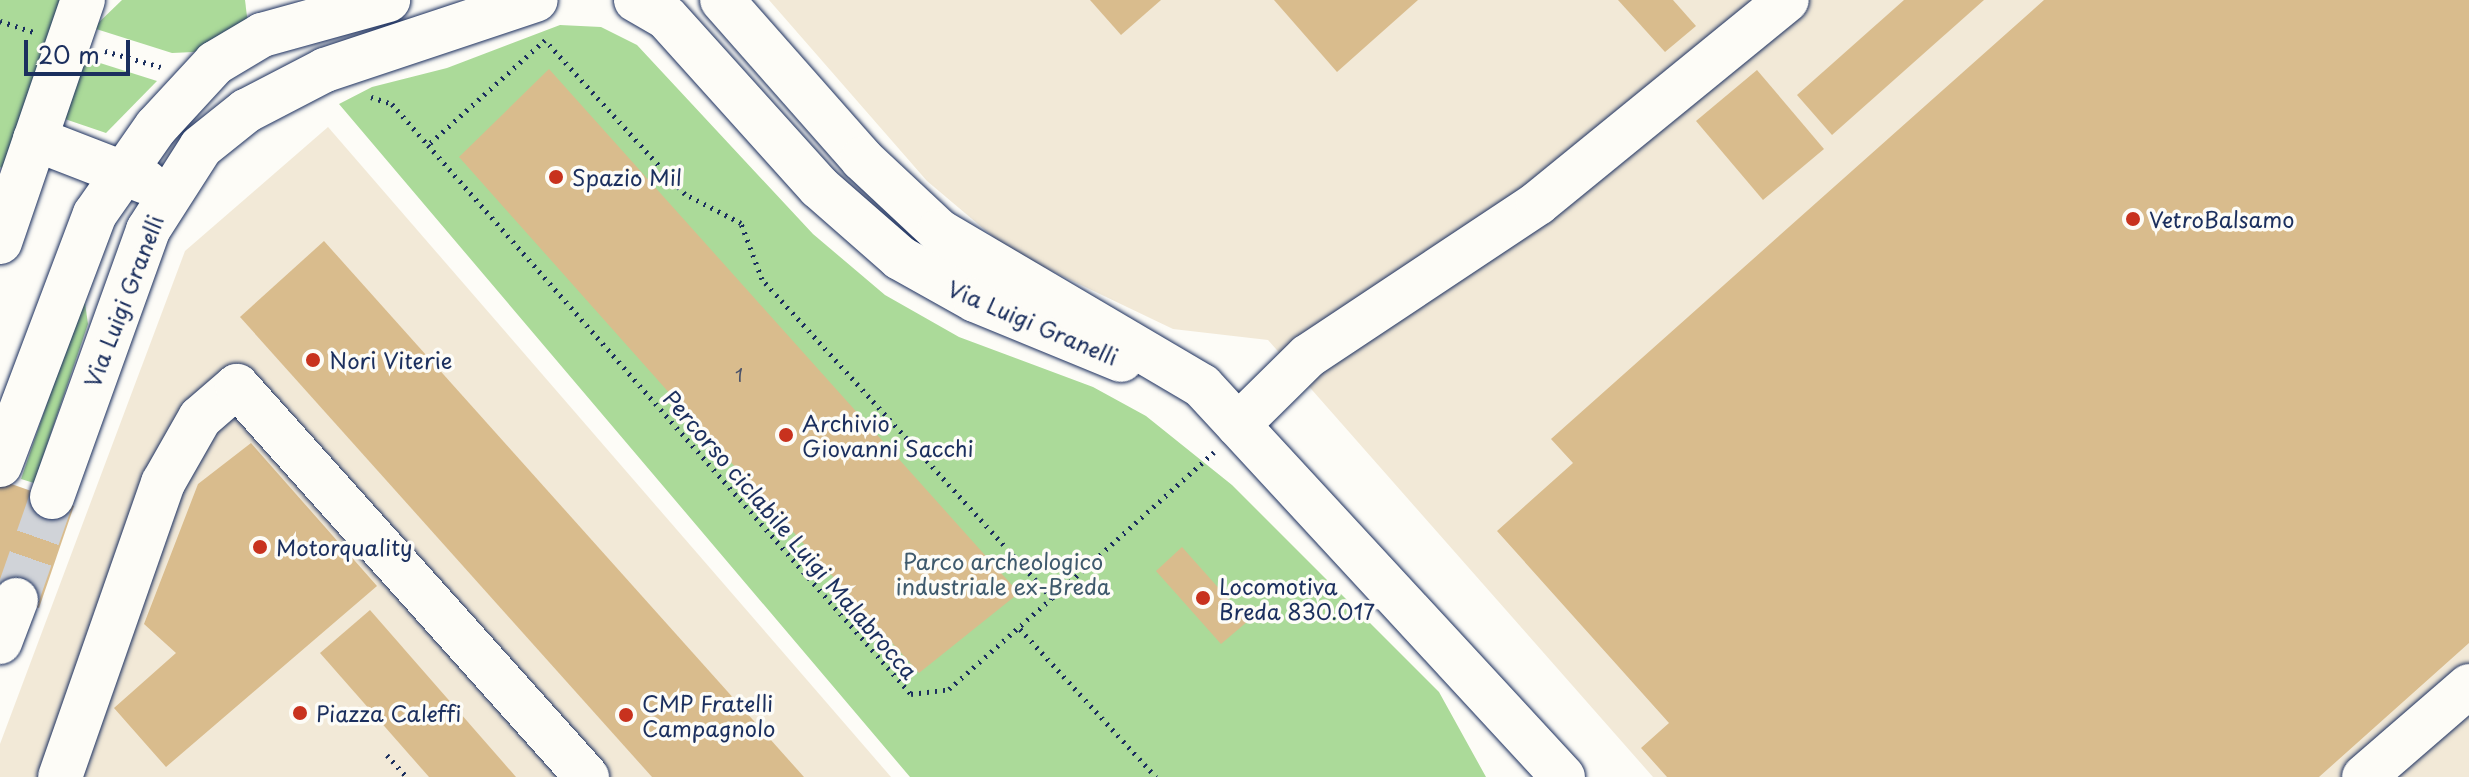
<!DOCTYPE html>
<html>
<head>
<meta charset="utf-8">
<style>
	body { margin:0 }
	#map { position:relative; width:2469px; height:777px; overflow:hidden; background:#fdfcf7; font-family:"Playpen Sans",sans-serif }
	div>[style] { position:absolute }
	.built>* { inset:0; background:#f2e9d7 }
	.green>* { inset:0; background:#abda99 }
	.building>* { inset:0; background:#d9bc8d }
	.minor-tunnel>* { height:44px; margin-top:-22px; transform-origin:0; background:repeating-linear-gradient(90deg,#d0d3d8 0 44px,transparent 0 66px) }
	.path>* { height:5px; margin-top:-2.5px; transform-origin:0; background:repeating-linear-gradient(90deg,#1b2f5e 0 2px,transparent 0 8px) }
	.roads { filter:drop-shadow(0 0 2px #1b2f5e) drop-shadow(0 0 2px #1b2f5e) }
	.minor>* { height:44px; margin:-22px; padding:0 22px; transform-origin:22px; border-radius:22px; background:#fdfcf7 }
	.dots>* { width:22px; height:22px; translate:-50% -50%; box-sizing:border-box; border:4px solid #fdfcf7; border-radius:50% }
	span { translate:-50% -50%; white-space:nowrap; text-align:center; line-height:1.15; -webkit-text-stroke:7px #fdfcf7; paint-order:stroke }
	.number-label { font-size:18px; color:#4a526a }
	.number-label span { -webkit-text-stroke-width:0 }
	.poi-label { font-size:22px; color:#1b2f5e }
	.left { translate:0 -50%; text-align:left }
	.street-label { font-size:22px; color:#1b2f5e }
	.park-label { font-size:22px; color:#3f5a6d }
	.scale { position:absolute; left:24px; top:40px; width:106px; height:36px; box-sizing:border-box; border:4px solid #1b2f5e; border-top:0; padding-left:10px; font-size:24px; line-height:28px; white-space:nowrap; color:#1b2f5e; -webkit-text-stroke:6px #fdfcf7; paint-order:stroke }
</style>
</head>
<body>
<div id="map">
	<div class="built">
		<div style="clip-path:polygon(769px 0,2469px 0,2469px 777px,1653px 777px,1268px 340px,1173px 329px,1010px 251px,927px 181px)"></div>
		<div style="clip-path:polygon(328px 127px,891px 777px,0 777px,0 744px,185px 251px)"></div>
	</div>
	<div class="green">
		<div style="clip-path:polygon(0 0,65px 0,8px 170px,0 167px)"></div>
		<div style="clip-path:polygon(122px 0,245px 0,248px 25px,194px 52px,172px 53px,93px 28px)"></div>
		<div style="clip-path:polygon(560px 25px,601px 27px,637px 45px,813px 234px,885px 295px,959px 337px,1093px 387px,1146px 416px,1232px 485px,1439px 692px,1486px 777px,910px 777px,339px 104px,372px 87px,447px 68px)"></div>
		<div style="clip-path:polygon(81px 57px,157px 81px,106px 133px,59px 117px)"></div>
		<div style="clip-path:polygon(84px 296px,88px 324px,34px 483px,21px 479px)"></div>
	</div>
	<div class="building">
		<div style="clip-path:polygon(1090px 0,1161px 0,1121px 35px)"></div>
		<div style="clip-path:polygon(1274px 0,1418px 0,1337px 72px)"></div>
		<div style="clip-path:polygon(1618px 0,1673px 0,1696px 26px,1665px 52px)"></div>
		<div style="clip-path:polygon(1904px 0,1984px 0,1832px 135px,1797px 95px)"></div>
		<div style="clip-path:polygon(2044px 0,2469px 0,2469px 643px,2319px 777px,1667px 777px,1641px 748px,1669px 723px,1497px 531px,1573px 463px,1551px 439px)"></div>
		<div style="clip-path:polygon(549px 69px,1019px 593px,919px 673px,459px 157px)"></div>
		<div style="clip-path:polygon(1757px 70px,1824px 149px,1763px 200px,1696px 121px)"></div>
		<div style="clip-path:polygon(324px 241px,804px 777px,652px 777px,240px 317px)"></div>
		<div style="clip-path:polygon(251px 443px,377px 586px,166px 767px,114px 708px,176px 653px,144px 624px,198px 484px)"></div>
		<div style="clip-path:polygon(0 480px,74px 506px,39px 608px,0 594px)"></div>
		<div style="clip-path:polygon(1182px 547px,1248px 621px,1221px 644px,1156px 571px)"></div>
		<div style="clip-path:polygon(370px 610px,516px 777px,429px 777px,320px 653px)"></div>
	</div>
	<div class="minor-tunnel">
		<div style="left:16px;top:600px;width:109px;rotate:-70.7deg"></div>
	</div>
	<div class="path">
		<div style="left:0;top:21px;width:35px;rotate:18deg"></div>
		<div style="left:105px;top:51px;width:58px;rotate:15.9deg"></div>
		<div style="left:371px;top:97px;width:22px;rotate:18deg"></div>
		<div style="left:392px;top:104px;width:55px;rotate:48.7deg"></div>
		<div style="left:428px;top:145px;width:731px;rotate:48.66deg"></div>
		<div style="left:911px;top:694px;width:38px;rotate:-7deg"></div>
		<div style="left:949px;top:689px;width:137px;rotate:-41.5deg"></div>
		<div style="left:1052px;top:598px;width:431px;rotate:-132.3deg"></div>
		<div style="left:762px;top:279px;width:60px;rotate:-110.6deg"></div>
		<div style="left:741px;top:223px;width:63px;rotate:-152.6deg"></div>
		<div style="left:685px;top:194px;width:208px;rotate:-132.3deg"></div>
		<div style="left:545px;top:40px;width:157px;rotate:138.1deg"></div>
		<div style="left:1052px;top:598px;width:218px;rotate:-42deg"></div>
		<div style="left:1020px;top:629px;width:201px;rotate:47.4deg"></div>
		<div style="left:387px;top:755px;width:30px;rotate:48deg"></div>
	</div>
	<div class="roads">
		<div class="minor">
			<div style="left:636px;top:0;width:34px;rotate:30deg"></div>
			<div style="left:666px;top:17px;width:229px;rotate:48deg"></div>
			<div style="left:819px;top:187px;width:108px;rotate:41.2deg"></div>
			<div style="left:900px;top:258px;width:86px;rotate:29.2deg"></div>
			<div style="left:975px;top:300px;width:158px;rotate:22.3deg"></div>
			<div style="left:722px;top:0;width:212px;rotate:48.6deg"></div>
			<div style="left:862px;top:159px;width:105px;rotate:43.1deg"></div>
			<div style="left:939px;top:231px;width:305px;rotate:30.5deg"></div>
			<div style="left:1202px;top:386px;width:532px;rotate:47.28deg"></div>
			<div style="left:35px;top:139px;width:119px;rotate:21.2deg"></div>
			<div style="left:0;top:242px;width:256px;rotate:-71.1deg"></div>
			<div style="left:1238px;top:425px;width:98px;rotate:-44.6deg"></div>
			<div style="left:1308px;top:356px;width:276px;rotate:-33.6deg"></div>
			<div style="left:1538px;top:203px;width:321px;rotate:-39.2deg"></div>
			<div style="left:0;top:465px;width:268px;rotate:-69.3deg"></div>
			<div style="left:95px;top:214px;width:106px;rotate:-55deg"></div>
			<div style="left:156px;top:127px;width:87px;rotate:-47.3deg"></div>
			<div style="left:215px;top:63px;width:55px;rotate:-30.8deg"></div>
			<div style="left:262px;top:35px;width:131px;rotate:-15.5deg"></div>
			<div style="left:52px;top:497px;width:284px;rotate:-70.2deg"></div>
			<div style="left:148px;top:230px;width:98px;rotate:-57.4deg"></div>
			<div style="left:201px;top:147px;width:58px;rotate:-38.7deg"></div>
			<div style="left:246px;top:111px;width:89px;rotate:-27.4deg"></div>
			<div style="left:325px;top:70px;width:222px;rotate:-18.4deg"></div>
			<div style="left:0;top:642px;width:45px;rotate:-69.1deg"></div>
			<div style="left:60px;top:777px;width:312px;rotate:-70.7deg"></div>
			<div style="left:163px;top:483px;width:75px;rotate:-60.4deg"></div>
			<div style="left:200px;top:418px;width:49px;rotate:-40.9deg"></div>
			<div style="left:237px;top:386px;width:525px;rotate:48.17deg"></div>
			<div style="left:2364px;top:777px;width:139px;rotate:-40.9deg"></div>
		</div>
	</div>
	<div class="dots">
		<div style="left:556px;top:177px;background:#c8321e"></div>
		<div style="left:2133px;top:219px;background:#c8321e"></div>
		<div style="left:313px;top:360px;background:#c8321e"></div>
		<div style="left:786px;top:435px;background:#c8321e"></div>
		<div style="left:260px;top:547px;background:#c8321e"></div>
		<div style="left:1203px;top:598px;background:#c8321e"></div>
		<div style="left:300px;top:713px;background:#c8321e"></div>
		<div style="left:626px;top:715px;background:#c8321e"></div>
	</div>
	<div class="number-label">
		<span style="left:739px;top:375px">1</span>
	</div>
	<div class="poi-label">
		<span class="left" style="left:572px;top:177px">Spazio Mil</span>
		<span class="left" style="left:2149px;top:219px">VetroBalsamo</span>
		<span class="left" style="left:329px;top:360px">Nori Viterie</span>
		<span class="left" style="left:802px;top:435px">Archivio<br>Giovanni Sacchi</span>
		<span class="left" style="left:276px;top:547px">Motorquality</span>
		<span class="left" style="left:1219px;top:598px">Locomotiva<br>Breda 830.017</span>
		<span class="left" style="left:642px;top:715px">CMP Fratelli<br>Campagnolo</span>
		<span class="left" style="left:316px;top:713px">Piazza Caleffi</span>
	</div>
	<div class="street-label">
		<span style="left:123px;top:301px;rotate:-69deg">Via Luigi Granelli</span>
		<span style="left:1033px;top:322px;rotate:23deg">Via Luigi Granelli</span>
		<span style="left:791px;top:534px;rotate:49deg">Percorso ciclabile Luigi Malabrocca</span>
	</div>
	<div class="park-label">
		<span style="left:1003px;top:573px">Parco archeologico<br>industriale ex-Breda</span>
	</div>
	<div class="scale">20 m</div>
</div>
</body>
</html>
